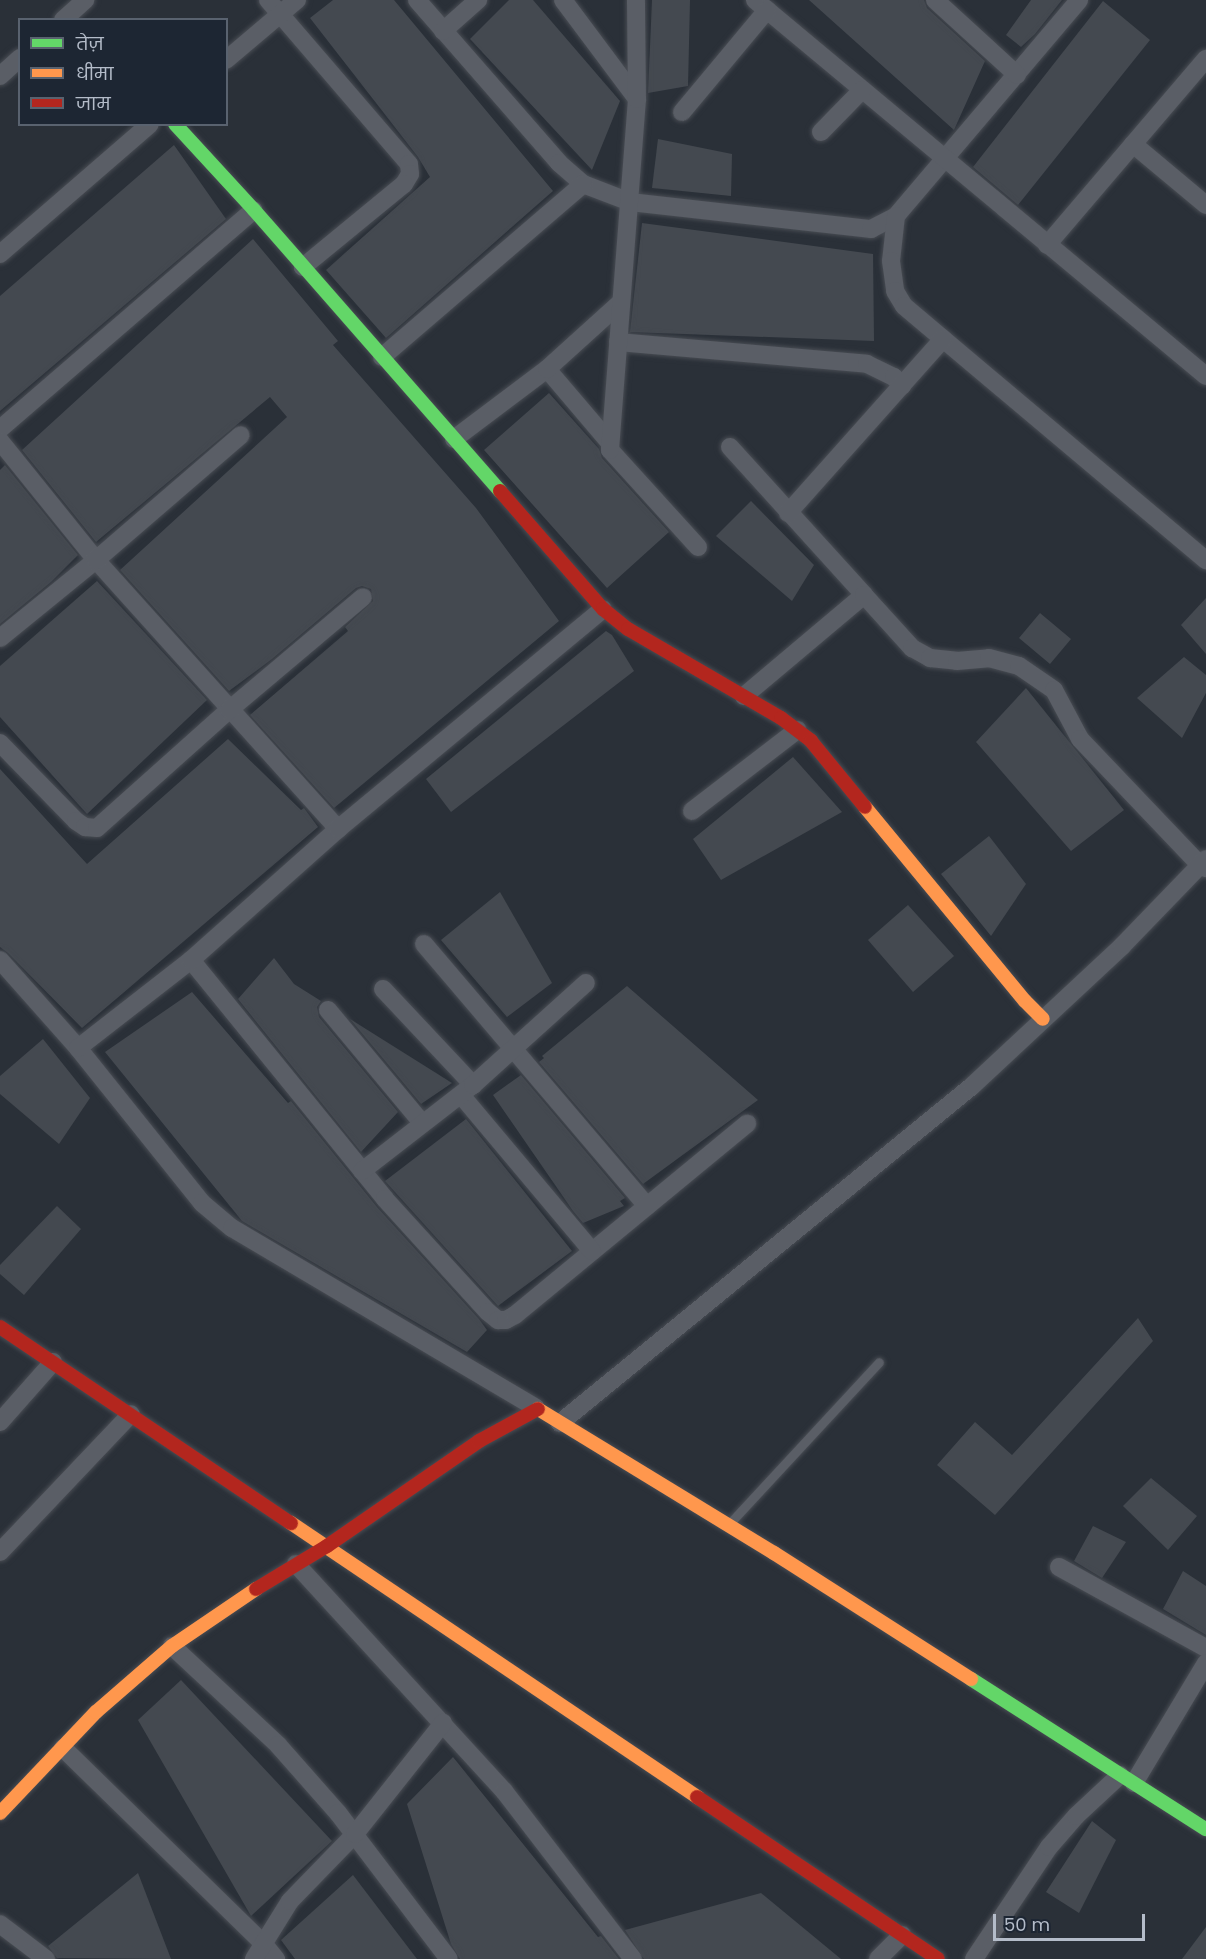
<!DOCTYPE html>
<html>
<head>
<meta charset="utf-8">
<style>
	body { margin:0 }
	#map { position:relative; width:1206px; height:1959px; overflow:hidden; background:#2a3038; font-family:Poppins,"Noto Sans Devanagari",sans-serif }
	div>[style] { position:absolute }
	.building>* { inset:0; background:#444950 }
	.roads { filter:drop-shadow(0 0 2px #484c53) drop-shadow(0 0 2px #484c53) }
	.lane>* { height:9px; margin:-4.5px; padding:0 4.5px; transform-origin:4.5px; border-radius:4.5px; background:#5a5e66 }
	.street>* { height:18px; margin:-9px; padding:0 9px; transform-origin:9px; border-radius:9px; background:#5a5e66 }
	.fast>* { height:14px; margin:-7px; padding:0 7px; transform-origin:7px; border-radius:7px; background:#63d668 }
	.slow>* { height:14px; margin:-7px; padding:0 7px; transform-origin:7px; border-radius:7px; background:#ff974d }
	.jam>* { height:14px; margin:-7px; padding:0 7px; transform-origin:7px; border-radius:7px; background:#b3261e }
	span { translate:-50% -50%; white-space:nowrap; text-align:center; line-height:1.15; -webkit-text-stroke:4.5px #1d2633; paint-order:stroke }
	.legend { position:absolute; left:18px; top:18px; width:210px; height:108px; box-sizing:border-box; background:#1d2633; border:2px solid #59626f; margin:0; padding:8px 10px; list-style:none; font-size:18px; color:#b4bcc9 }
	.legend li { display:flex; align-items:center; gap:12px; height:30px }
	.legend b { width:30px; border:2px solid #59626f }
	.scale { position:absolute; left:993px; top:1914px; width:152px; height:27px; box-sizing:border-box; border:3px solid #b4bcc9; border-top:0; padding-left:8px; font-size:18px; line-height:21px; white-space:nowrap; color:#b4bcc9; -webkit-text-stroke:4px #1d2633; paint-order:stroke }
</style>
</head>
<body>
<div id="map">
	<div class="building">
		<div style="clip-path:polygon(333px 0,394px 0,553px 191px,386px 338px,326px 270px,430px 177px,418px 157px,310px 18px)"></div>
		<div style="clip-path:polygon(509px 0,533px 0,620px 101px,592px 170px,470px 39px)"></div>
		<div style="clip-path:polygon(652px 0,690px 0,688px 86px,648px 93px)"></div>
		<div style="clip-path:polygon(809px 0,924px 0,927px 8px,985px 61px,954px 130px)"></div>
		<div style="clip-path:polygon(1031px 0,1062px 0,1035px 34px,1021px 47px,1006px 35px)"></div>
		<div style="clip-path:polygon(1103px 1px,1150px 40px,1018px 205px,973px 167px)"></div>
		<div style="clip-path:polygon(658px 139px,732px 154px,731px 196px,652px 188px)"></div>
		<div style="clip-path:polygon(174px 145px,226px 219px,0 411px,0 296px)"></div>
		<div style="clip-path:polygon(642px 223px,873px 254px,874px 341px,630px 332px)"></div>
		<div style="clip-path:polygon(253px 239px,338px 341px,333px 345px,476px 508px,559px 621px,334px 808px,250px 715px,348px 631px,345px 627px,373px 601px,371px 589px,362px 586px,356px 588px,272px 659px,229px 691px,120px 570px,287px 417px,270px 397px,96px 542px,22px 450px)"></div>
		<div style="clip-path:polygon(549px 393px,599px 449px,602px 458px,669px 532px,607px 588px,484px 450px)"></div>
		<div style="clip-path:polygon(5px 465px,78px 555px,51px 582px,0 624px,0 470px)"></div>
		<div style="clip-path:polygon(751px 501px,814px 565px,792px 601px,716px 536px)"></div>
		<div style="clip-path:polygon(97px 581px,207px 700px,87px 814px,0 717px,0 666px)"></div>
		<div style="clip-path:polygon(1206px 598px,1206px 654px,1181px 625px)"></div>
		<div style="clip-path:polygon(1040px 613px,1071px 639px,1050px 664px,1019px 638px)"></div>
		<div style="clip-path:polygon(606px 631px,612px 635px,634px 671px,451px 812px,426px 779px)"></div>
		<div style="clip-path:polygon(1184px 657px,1206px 675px,1206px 693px,1182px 738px,1137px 698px)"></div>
		<div style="clip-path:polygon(1026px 688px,1124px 810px,1071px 851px,976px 742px)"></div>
		<div style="clip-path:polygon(228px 739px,301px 810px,304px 808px,318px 827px,82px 1028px,8px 953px,0 947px,0 769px,87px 864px)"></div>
		<div style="clip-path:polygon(793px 757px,842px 812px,721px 880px,693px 839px)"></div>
		<div style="clip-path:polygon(989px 836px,1026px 884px,991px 936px,941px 874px)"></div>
		<div style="clip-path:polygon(500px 892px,552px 983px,507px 1017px,441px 940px)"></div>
		<div style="clip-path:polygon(908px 905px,954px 956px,913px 992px,868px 940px)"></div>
		<div style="clip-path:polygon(274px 958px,294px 984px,321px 1001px,317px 1007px,319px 1017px,398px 1112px,361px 1152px,238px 999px)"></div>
		<div style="clip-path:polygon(627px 986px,758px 1100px,643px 1184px,539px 1062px,544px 1058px,542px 1056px)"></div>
		<div style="clip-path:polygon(192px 992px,288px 1103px,291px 1101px,377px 1207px,479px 1319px,487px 1330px,467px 1352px,242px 1221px,105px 1052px)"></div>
		<div style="clip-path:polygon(350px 1019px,452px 1083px,421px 1104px)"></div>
		<div style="clip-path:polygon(43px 1039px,90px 1098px,59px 1144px,0 1094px,0 1076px)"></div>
		<div style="clip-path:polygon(521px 1075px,625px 1198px,620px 1201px,624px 1206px,583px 1223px,573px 1211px,493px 1095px)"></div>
		<div style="clip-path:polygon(466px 1119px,572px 1251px,498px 1306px,385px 1181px)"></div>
		<div style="clip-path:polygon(57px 1206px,81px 1229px,24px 1295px,0 1274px,0 1265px)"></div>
		<div style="clip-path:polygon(1138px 1318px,1153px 1341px,995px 1515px,937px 1465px,975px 1422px,1012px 1455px)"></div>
		<div style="clip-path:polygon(1151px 1478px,1197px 1516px,1168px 1550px,1123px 1506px)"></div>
		<div style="clip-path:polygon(1093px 1526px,1126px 1542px,1102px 1578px,1074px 1561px)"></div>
		<div style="clip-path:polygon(1183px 1571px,1206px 1586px,1206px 1635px,1163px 1609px)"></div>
		<div style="clip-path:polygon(181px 1680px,332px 1841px,251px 1916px,138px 1720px)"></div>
		<div style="clip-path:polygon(453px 1757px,598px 1937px,601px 1936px,619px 1959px,460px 1959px,451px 1944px,407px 1804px)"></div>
		<div style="clip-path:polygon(1092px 1821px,1116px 1840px,1079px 1913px,1046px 1892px)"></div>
		<div style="clip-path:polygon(138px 1873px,171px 1959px,57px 1958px,48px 1946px)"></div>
		<div style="clip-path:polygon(353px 1875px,417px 1959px,295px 1959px,281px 1940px)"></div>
		<div style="clip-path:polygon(761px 1893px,841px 1959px,644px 1959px,625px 1930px)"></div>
		<div style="clip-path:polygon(1206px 1927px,1206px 1959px,1182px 1959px)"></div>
	</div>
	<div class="roads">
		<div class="lane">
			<div style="left:730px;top:1523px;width:219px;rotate:-47.2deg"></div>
		</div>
		<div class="street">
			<div style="left:268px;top:0;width:216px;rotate:49.3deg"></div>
			<div style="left:409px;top:164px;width:10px;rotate:84deg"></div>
			<div style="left:410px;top:174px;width:12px;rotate:121deg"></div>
			<div style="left:404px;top:184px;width:131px;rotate:140.6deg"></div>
			<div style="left:417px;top:0;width:216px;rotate:48.9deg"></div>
			<div style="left:559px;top:163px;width:32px;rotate:41deg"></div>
			<div style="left:583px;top:184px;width:50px;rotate:21deg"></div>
			<div style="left:630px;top:202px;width:243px;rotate:6.4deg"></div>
			<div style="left:871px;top:229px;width:28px;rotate:-27deg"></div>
			<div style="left:896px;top:216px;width:283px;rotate:-49.7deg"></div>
			<div style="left:563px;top:0;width:124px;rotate:53.2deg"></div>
			<div style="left:755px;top:0;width:587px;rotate:39.82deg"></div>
			<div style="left:935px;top:0;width:111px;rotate:42.4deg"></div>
			<div style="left:63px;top:20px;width:30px;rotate:-42deg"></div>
			<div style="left:443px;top:31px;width:47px;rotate:-41.5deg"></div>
			<div style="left:226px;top:60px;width:93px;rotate:-40.2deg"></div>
			<div style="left:0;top:76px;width:27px;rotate:-42deg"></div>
			<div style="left:682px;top:112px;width:133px;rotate:-50.2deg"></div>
			<div style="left:821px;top:132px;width:59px;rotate:-45.7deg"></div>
			<div style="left:1133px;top:144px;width:95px;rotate:39.9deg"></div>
			<div style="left:896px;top:216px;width:45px;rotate:96.3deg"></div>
			<div style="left:891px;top:261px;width:30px;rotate:82deg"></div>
			<div style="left:895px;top:291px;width:17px;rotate:59deg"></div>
			<div style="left:904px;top:306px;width:395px;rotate:40.1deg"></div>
			<div style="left:1047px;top:245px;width:245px;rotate:-49.5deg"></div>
			<div style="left:0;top:254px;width:198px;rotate:-40.9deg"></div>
			<div style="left:618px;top:342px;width:250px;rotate:5deg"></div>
			<div style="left:867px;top:364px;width:30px;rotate:26deg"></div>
			<div style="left:894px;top:377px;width:12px;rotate:48deg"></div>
			<div style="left:382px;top:357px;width:265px;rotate:-40.7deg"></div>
			<div style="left:547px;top:369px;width:97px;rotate:49.6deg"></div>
			<div style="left:610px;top:443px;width:7px;rotate:90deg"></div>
			<div style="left:610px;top:450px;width:131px;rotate:47.8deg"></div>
			<div style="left:0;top:429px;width:335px;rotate:-40.8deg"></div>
			<div style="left:454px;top:439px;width:116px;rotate:-37deg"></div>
			<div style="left:547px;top:369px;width:98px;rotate:-42.1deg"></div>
			<div style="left:0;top:441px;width:153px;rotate:51.1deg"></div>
			<div style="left:96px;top:560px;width:362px;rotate:48deg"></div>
			<div style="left:730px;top:447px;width:200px;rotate:47.8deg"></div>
			<div style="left:864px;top:595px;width:157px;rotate:139.9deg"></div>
			<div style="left:610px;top:450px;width:352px;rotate:-85.6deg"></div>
			<div style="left:637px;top:99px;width:99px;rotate:-90.6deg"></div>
			<div style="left:788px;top:513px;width:233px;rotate:-48.3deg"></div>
			<div style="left:864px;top:595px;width:72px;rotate:47.8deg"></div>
			<div style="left:912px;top:648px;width:21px;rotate:29deg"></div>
			<div style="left:930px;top:658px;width:27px;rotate:6deg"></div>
			<div style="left:957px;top:661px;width:32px;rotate:-5deg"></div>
			<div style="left:989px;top:658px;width:31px;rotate:15deg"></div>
			<div style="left:1019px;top:666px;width:42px;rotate:34.4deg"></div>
			<div style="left:1054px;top:690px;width:55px;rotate:62deg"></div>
			<div style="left:1080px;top:739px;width:174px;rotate:46.4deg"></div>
			<div style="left:1200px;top:865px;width:7px;rotate:27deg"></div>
			<div style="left:0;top:638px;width:124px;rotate:-39.1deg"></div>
			<div style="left:96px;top:560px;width:191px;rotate:-40.8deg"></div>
			<div style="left:0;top:743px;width:109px;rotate:45.7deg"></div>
			<div style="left:76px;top:821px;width:11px;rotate:34deg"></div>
			<div style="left:85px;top:827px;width:12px;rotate:5deg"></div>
			<div style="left:97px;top:828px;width:177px;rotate:-41.8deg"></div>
			<div style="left:229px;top:710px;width:175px;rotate:-40.1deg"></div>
			<div style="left:692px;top:811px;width:133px;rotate:-37.6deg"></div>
			<div style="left:424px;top:944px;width:344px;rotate:49.6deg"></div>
			<div style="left:0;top:960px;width:118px;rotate:48.4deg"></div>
			<div style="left:78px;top:1048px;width:198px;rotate:51.3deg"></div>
			<div style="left:202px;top:1203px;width:39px;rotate:40deg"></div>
			<div style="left:232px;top:1228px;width:353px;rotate:30.6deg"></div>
			<div style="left:191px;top:960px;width:308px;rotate:50.9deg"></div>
			<div style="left:385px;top:1199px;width:153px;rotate:47.7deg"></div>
			<div style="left:488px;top:1312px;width:13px;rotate:39deg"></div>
			<div style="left:498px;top:1320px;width:8px"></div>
			<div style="left:506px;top:1320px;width:10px;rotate:-29deg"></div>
			<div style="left:515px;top:1315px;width:301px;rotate:-39.5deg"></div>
			<div style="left:383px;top:989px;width:132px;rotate:46.8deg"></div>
			<div style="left:328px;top:1010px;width:147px;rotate:50.2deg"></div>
			<div style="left:78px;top:1048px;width:143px;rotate:-37.9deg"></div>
			<div style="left:191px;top:960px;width:197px;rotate:-41.7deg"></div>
			<div style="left:338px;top:829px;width:344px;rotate:-39.7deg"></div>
			<div style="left:461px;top:1095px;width:204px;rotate:50deg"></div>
			<div style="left:362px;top:1171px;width:140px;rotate:-37.8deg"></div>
			<div style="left:473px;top:1085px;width:152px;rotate:-42.1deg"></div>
			<div style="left:0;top:1422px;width:80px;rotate:-48.5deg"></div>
			<div style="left:560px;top:1423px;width:532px;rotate:-39.28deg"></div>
			<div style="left:972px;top:1086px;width:205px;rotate:-43deg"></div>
			<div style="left:1122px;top:946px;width:121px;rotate:-46deg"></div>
			<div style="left:0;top:1552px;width:190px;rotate:-46.5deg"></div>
			<div style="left:296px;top:1564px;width:308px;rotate:47.5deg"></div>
			<div style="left:504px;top:1791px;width:212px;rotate:52.5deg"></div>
			<div style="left:1059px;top:1567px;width:168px;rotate:28.9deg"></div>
			<div style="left:172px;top:1646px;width:145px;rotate:43deg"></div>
			<div style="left:278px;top:1745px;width:91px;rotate:48.6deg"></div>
			<div style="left:338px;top:1813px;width:183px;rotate:52.8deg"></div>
			<div style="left:63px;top:1748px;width:279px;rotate:44.3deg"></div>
			<div style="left:263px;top:1943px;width:21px;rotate:51deg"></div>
			<div style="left:1134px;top:1783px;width:140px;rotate:-59deg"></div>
			<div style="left:0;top:1924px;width:58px;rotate:37.3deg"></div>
			<div style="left:254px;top:1959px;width:68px;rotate:-58.2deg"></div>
			<div style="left:290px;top:1901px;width:93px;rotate:-45.9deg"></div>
			<div style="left:355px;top:1834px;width:142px;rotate:-51.6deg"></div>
			<div style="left:878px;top:1959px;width:34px;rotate:-45deg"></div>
			<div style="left:974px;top:1959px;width:135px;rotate:-56.2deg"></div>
			<div style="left:1049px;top:1847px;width:41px;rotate:-48.9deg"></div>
			<div style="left:1076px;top:1816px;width:60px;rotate:-43deg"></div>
		</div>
		<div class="fast">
			<div style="left:175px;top:124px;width:117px;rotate:47.4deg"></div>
			<div style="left:254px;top:210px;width:373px;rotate:48.8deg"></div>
			<div style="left:971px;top:1679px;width:279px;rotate:32.6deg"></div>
		</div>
		<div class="slow">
			<div style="left:865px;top:807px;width:251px;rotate:50.5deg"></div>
			<div style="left:1025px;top:1001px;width:25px;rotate:45deg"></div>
			<div style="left:538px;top:1409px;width:276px;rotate:31.4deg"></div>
			<div style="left:774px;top:1553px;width:234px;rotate:32.6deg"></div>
			<div style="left:291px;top:1523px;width:490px;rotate:34deg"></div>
			<div style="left:0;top:1813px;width:139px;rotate:-46.5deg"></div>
			<div style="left:96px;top:1712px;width:101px;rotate:-41deg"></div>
			<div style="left:172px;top:1646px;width:102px;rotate:-34.2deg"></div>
		</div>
		<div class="jam">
			<div style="left:500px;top:491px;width:157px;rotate:48.9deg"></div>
			<div style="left:603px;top:609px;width:32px;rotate:39deg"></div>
			<div style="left:628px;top:629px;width:177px;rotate:30.2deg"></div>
			<div style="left:781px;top:718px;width:38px;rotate:37deg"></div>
			<div style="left:811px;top:741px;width:85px;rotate:50.7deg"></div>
			<div style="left:0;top:1327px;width:351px;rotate:34deg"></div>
			<div style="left:256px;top:1589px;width:83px;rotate:-31.2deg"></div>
			<div style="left:327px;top:1546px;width:185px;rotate:-34.6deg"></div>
			<div style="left:479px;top:1441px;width:67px;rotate:-28.5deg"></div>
			<div style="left:697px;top:1797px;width:290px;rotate:33.9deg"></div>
		</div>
	</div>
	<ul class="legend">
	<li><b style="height:8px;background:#63d668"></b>तेज़</li>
	<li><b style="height:8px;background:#ff974d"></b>धीमा</li>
	<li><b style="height:8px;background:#b3261e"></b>जाम</li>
	</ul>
	<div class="scale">50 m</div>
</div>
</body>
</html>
